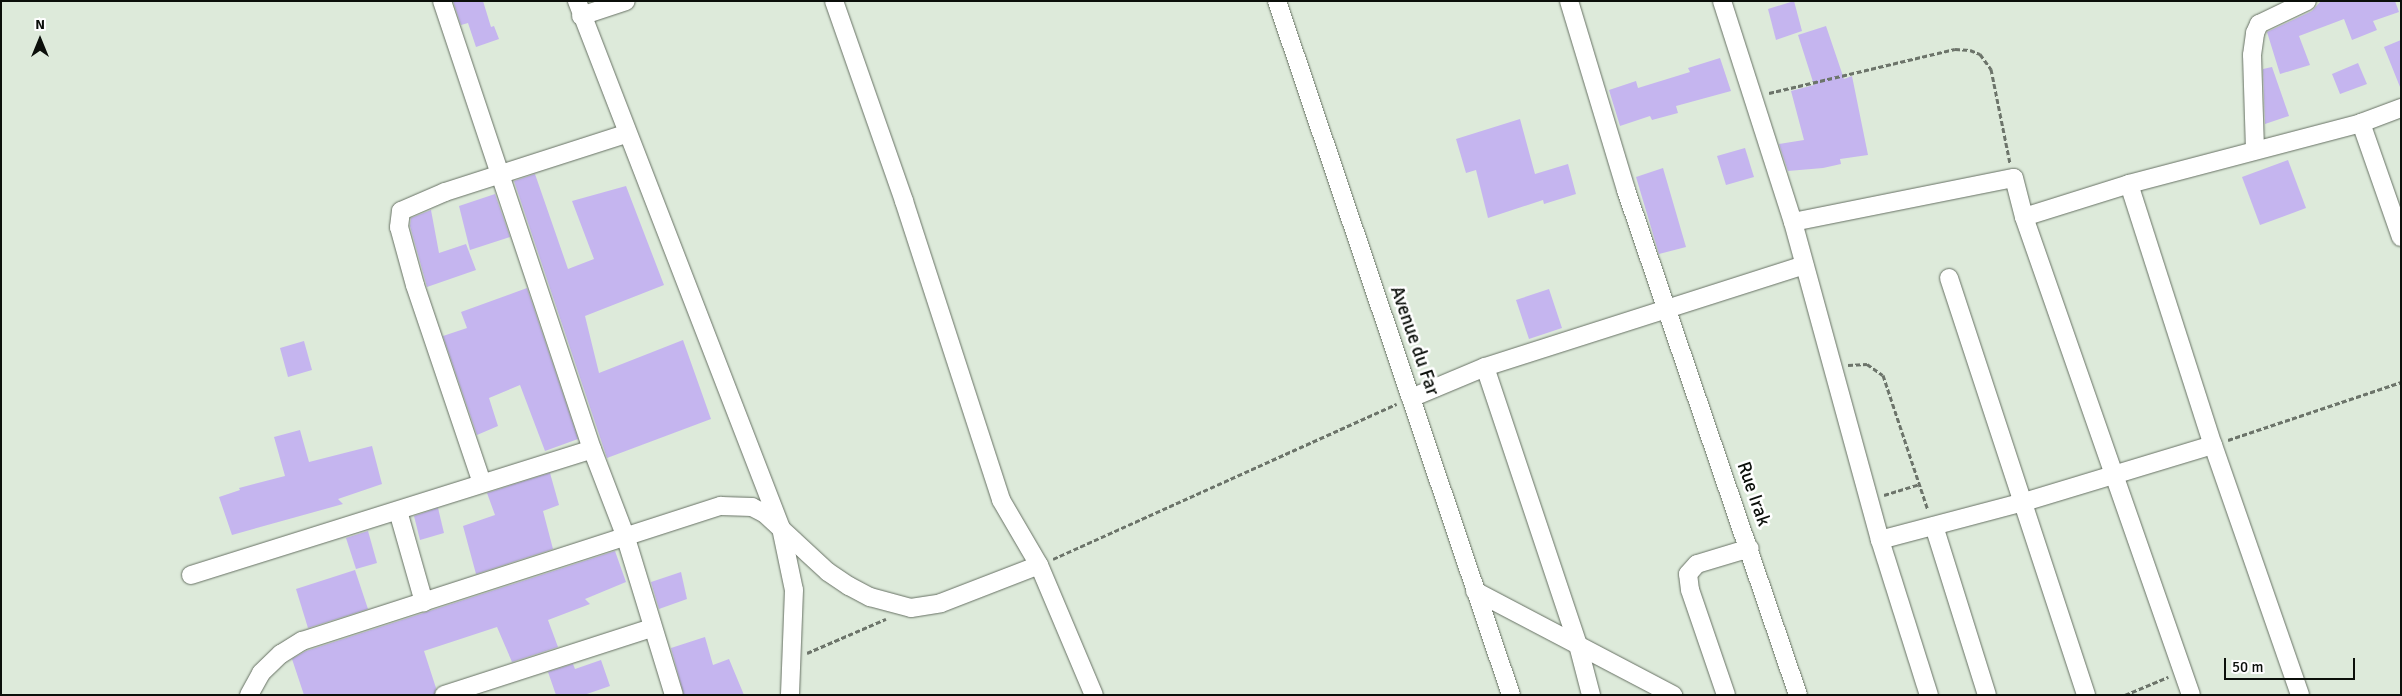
<!DOCTYPE html>
<html>
<head>
<meta charset="utf-8">
<style>
	body { margin:0 }
	#map { position:relative; width:2402px; height:696px; overflow:hidden; background:#ddeada; font-family:Signika,sans-serif }
	div>[style] { position:absolute }
	.building>* { inset:0; background:#c5b5ef }
	.path>* { height:3px; margin-top:-1.5px; transform-origin:0; background:repeating-linear-gradient(90deg,#6c746a 0 5px,transparent 0 7.5px) }
	.roads { filter:drop-shadow(0 0 1px #677164) drop-shadow(0 0 1px #677164) }
	.minor>* { height:18px; margin:-9px; padding:0 9px; transform-origin:9px; border-radius:9px; background:#fff }
	span { translate:-50% -50%; white-space:nowrap; text-align:center; line-height:1.15; -webkit-text-stroke:5px #fff; paint-order:stroke }
	.street-label { font-size:19px; color:#0b0f0a }
	.frame { position:absolute; inset:0; border:2px solid #0b0f0a; pointer-events:none }
	.north { position:absolute; left:15px; top:15px; width:50px; height:50px; -webkit-text-stroke:4px #fff; paint-order:stroke; rotate:0deg; font-size:14px; font-weight:700; line-height:20px; text-align:center; color:#0b0f0a }
	.north::after { content:''; display:block; margin:auto; width:18px; height:22px; background:#0b0f0a; clip-path:polygon(50% 0,100% 100%,50% 72%,0 100%) }
	.scale { position:absolute; left:2224px; top:658px; width:131px; height:22px; box-sizing:border-box; border:2px solid #0b0f0a; border-top:0; padding-left:6px; font-size:15px; line-height:18px; white-space:nowrap; color:#0b0f0a; -webkit-text-stroke:4px #fff; paint-order:stroke }
</style>
</head>
<body>
<div id="map">
	<div class="building">
		<div style="clip-path:polygon(453px 1px,483px 1px,491px 27px,494px 26px,499px 39px,476px 47px,468px 23px,461px 25px)"></div>
		<div style="clip-path:polygon(1794px 1px,1802px 31px,1776px 40px,1768px 9px)"></div>
		<div style="clip-path:polygon(2321px 1px,2395px 1px,2399px 12px,2373px 21px,2377px 30px,2352px 40px,2344px 19px,2299px 36px,2310px 65px,2280px 74px,2267px 32px,2312px 11px)"></div>
		<div style="clip-path:polygon(1826px 26px,1844px 79px,1852px 76px,1868px 155px,1840px 159px,1841px 164px,1823px 168px,1788px 171px,1779px 144px,1804px 140px,1791px 91px,1814px 85px,1798px 35px)"></div>
		<div style="clip-path:polygon(2401px 40px,2401px 86px,2400px 87px,2384px 47px)"></div>
		<div style="clip-path:polygon(1720px 58px,1731px 91px,1676px 106px,1678px 113px,1652px 120px,1650px 116px,1620px 126px,1609px 90px,1636px 81px,1638px 88px,1690px 72px,1688px 68px)"></div>
		<div style="clip-path:polygon(2358px 63px,2367px 84px,2340px 94px,2332px 74px)"></div>
		<div style="clip-path:polygon(2272px 67px,2289px 116px,2265px 124px,2263px 69px)"></div>
		<div style="clip-path:polygon(1520px 119px,1535px 174px,1568px 164px,1576px 194px,1544px 204px,1543px 200px,1488px 218px,1476px 170px,1466px 173px,1456px 139px)"></div>
		<div style="clip-path:polygon(1745px 148px,1754px 177px,1726px 185px,1717px 156px)"></div>
		<div style="clip-path:polygon(2288px 160px,2306px 208px,2260px 225px,2242px 177px)"></div>
		<div style="clip-path:polygon(1663px 168px,1686px 247px,1659px 254px,1636px 177px)"></div>
		<div style="clip-path:polygon(535px 174px,568px 269px,594px 259px,572px 201px,626px 186px,664px 285px,585px 316px,599px 373px,683px 340px,711px 419px,607px 458px,514px 181px)"></div>
		<div style="clip-path:polygon(495px 194px,510px 237px,470px 250px,459px 206px)"></div>
		<div style="clip-path:polygon(431px 210px,439px 253px,466px 244px,476px 270px,427px 287px,410px 226px,411px 218px)"></div>
		<div style="clip-path:polygon(527px 288px,578px 439px,545px 451px,520px 385px,489px 398px,498px 426px,477px 435px,443px 336px,467px 328px,461px 312px)"></div>
		<div style="clip-path:polygon(1549px 289px,1562px 328px,1529px 339px,1516px 300px)"></div>
		<div style="clip-path:polygon(304px 341px,312px 370px,288px 377px,280px 348px)"></div>
		<div style="clip-path:polygon(300px 430px,309px 462px,372px 446px,382px 484px,338px 499px,343px 504px,232px 535px,219px 497px,240px 490px,239px 488px,285px 476px,274px 437px)"></div>
		<div style="clip-path:polygon(550px 473px,559px 505px,543px 511px,553px 549px,476px 574px,463px 526px,495px 515px,487px 493px)"></div>
		<div style="clip-path:polygon(438px 508px,444px 533px,420px 540px,414px 516px)"></div>
		<div style="clip-path:polygon(368px 531px,377px 563px,356px 569px,346px 538px)"></div>
		<div style="clip-path:polygon(615px 551px,626px 582px,585px 599px,590px 604px,548px 620px,558px 647px,512px 662px,497px 627px,424px 651px,436px 688px,434px 695px,304px 695px,292px 659px,306px 651px)"></div>
		<div style="clip-path:polygon(355px 570px,368px 609px,308px 628px,296px 589px)"></div>
		<div style="clip-path:polygon(681px 572px,687px 599px,659px 609px,651px 582px)"></div>
		<div style="clip-path:polygon(705px 637px,713px 665px,729px 659px,744px 695px,684px 695px,671px 648px)"></div>
		<div style="clip-path:polygon(601px 660px,610px 686px,584px 695px,556px 695px,548px 672px,573px 664px,575px 669px)"></div>
	</div>
	<div class="path">
		<div style="left:1769px;top:93px;width:191px;rotate:-13.3deg"></div>
		<div style="left:1955px;top:49px;width:15px;rotate:4deg"></div>
		<div style="left:1970px;top:50px;width:11px;rotate:22deg"></div>
		<div style="left:1980px;top:54px;width:19px;rotate:54deg"></div>
		<div style="left:1991px;top:69px;width:96px;rotate:78.6deg"></div>
		<div style="left:1848px;top:365px;width:19px;rotate:-3deg"></div>
		<div style="left:1867px;top:364px;width:19px;rotate:35deg"></div>
		<div style="left:1883px;top:375px;width:142px;rotate:71.6deg"></div>
		<div style="left:2228px;top:440px;width:182px;rotate:-18.5deg"></div>
		<div style="left:1884px;top:495px;width:38px;rotate:-17deg"></div>
		<div style="left:1053px;top:559px;width:377px;rotate:-24.3deg"></div>
		<div style="left:807px;top:653px;width:86px;rotate:-23.3deg"></div>
		<div style="left:2125px;top:695px;width:47px;rotate:-22.7deg"></div>
	</div>
	<div class="roads">
		<div class="minor">
			<div style="left:442px;top:1px;width:472px;rotate:71.5deg"></div>
			<div style="left:592px;top:449px;width:92px;rotate:69deg"></div>
			<div style="left:625px;top:535px;width:167px;rotate:73deg"></div>
			<div style="left:577px;top:1px;width:565px;rotate:68.84deg"></div>
			<div style="left:781px;top:528px;width:63px;rotate:78.2deg"></div>
			<div style="left:794px;top:590px;width:105px;rotate:92.2deg"></div>
			<div style="left:834px;top:1px;width:212px;rotate:70.7deg"></div>
			<div style="left:904px;top:201px;width:314px;rotate:72deg"></div>
			<div style="left:1001px;top:500px;width:75px;rotate:59.7deg"></div>
			<div style="left:1039px;top:565px;width:141px;rotate:67.1deg"></div>
			<div style="left:1277px;top:1px;width:732px;rotate:71.37deg"></div>
			<div style="left:1569px;top:1px;width:197px;rotate:73.2deg"></div>
			<div style="left:1626px;top:190px;width:533px;rotate:71.19deg"></div>
			<div style="left:1722px;top:1px;width:232px;rotate:72.2deg"></div>
			<div style="left:1793px;top:222px;width:330px;rotate:74.7deg"></div>
			<div style="left:1880px;top:540px;width:163px;rotate:72.5deg"></div>
			<div style="left:581px;top:16px;width:47px;rotate:-18.4deg"></div>
			<div style="left:2361px;top:123px;width:121px;rotate:70.7deg"></div>
			<div style="left:2255px;top:150px;width:95px;rotate:-91.8deg"></div>
			<div style="left:2252px;top:55px;width:22px;rotate:-82deg"></div>
			<div style="left:2255px;top:33px;width:10px;rotate:-66deg"></div>
			<div style="left:2259px;top:24px;width:53px;rotate:-25.6deg"></div>
			<div style="left:2129px;top:184px;width:274px;rotate:72.2deg"></div>
			<div style="left:2213px;top:445px;width:265px;rotate:70.8deg"></div>
			<div style="left:2024px;top:217px;width:506px;rotate:70.74deg"></div>
			<div style="left:1793px;top:222px;width:225px;rotate:-11.3deg"></div>
			<div style="left:2014px;top:178px;width:40px;rotate:75.6deg"></div>
			<div style="left:2024px;top:217px;width:110px;rotate:-17.4deg"></div>
			<div style="left:2129px;top:184px;width:240px;rotate:-14.7deg"></div>
			<div style="left:2361px;top:123px;width:43px;rotate:-20.6deg"></div>
			<div style="left:1949px;top:278px;width:439px;rotate:71.8deg"></div>
			<div style="left:1485px;top:367px;width:293px;rotate:71.5deg"></div>
			<div style="left:1578px;top:645px;width:52px;rotate:75.4deg"></div>
			<div style="left:1411px;top:398px;width:80px;rotate:-22.7deg"></div>
			<div style="left:1485px;top:367px;width:335px;rotate:-17.7deg"></div>
			<div style="left:482px;top:483px;width:209px;rotate:-108.7deg"></div>
			<div style="left:415px;top:285px;width:60px;rotate:-105.4deg"></div>
			<div style="left:399px;top:227px;width:16px;rotate:-83deg"></div>
			<div style="left:401px;top:211px;width:48px;rotate:-23.4deg"></div>
			<div style="left:445px;top:192px;width:190px;rotate:-17.8deg"></div>
			<div style="left:398px;top:511px;width:95px;rotate:74.1deg"></div>
			<div style="left:1934px;top:526px;width:177px;rotate:72.6deg"></div>
			<div style="left:1880px;top:540px;width:149px;rotate:-14.8deg"></div>
			<div style="left:2024px;top:502px;width:197px;rotate:-16.8deg"></div>
			<div style="left:191px;top:575px;width:420px;rotate:-17.4deg"></div>
			<div style="left:1475px;top:591px;width:224px;rotate:27.7deg"></div>
			<div style="left:249px;top:695px;width:25px;rotate:-61deg"></div>
			<div style="left:261px;top:673px;width:28px;rotate:-44deg"></div>
			<div style="left:281px;top:654px;width:25px;rotate:-32deg"></div>
			<div style="left:302px;top:641px;width:440px;rotate:-17.9deg"></div>
			<div style="left:721px;top:506px;width:31px;rotate:2deg"></div>
			<div style="left:752px;top:507px;width:13px;rotate:27deg"></div>
			<div style="left:764px;top:513px;width:87px;rotate:42.7deg"></div>
			<div style="left:828px;top:572px;width:25px;rotate:34deg"></div>
			<div style="left:849px;top:586px;width:24px;rotate:28deg"></div>
			<div style="left:870px;top:597px;width:42px;rotate:15deg"></div>
			<div style="left:911px;top:608px;width:30px;rotate:-9deg"></div>
			<div style="left:941px;top:603px;width:105px;rotate:-21.2deg"></div>
			<div style="left:444px;top:695px;width:218px;rotate:-17.9deg"></div>
			<div style="left:1726px;top:695px;width:111px;rotate:-108.9deg"></div>
			<div style="left:1690px;top:590px;width:16px;rotate:-97deg"></div>
			<div style="left:1688px;top:574px;width:13px;rotate:-48deg"></div>
			<div style="left:1697px;top:564px;width:55px;rotate:-16.8deg"></div>
		</div>
	</div>
	<div class="street-label">
		<span style="left:1414px;top:341px;rotate:71deg">Avenue du Far</span>
		<span style="left:1753px;top:494px;rotate:71deg">Rue Irak</span>
	</div>
	<div class="frame"></div>
	<div class="north">N</div>
	<div class="scale">50 m</div>
</div>
</body>
</html>
